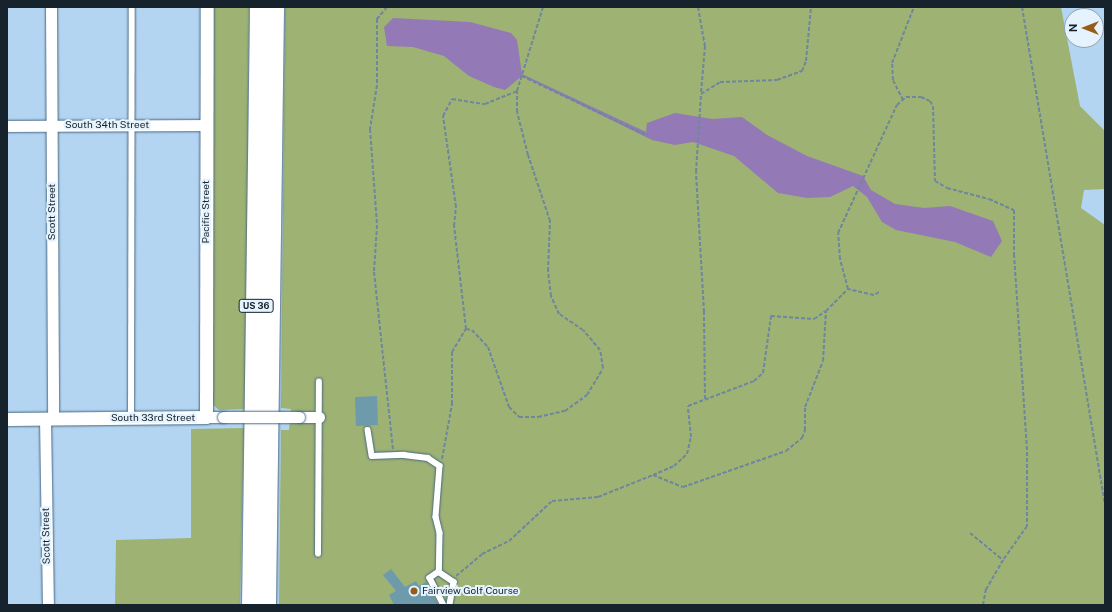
<!DOCTYPE html>
<html>
<head>
<meta charset="utf-8">
<style>
	body { margin:0 }
	#map { position:relative; width:1112px; height:612px; overflow:hidden; background:#b3d5f2; font-family:"Public Sans",sans-serif }
	div>[style] { position:absolute }
	.green>* { inset:0; background:#9db273 }
	.water>* { inset:0; background:#9379b5 }
	.building>* { inset:0; background:#6e9bac }
	.path>* { height:2px; margin-top:-1px; transform-origin:0; background:repeating-linear-gradient(90deg,#6e879c 0 4px,transparent 0 6px) }
	.roads { filter:drop-shadow(0 0 1px #496881) drop-shadow(0 0 1px #496881) }
	.service>* { height:5.5px; margin:-2.75px; padding:0 2.75px; transform-origin:2.75px; border-radius:2.75px; background:#fff }
	.minor>* { height:11px; margin:-5.5px; padding:0 5.5px; transform-origin:5.5px; border-radius:5.5px; background:#fff }
	.tertiary>* { height:13px; margin:-6.5px; padding:0 6.5px; transform-origin:6.5px; border-radius:6.5px; background:#fff }
	.motorway>* { height:20px; margin:-10px; padding:0 10px; transform-origin:10px; border-radius:10px; background:#fff }
	.bridges { filter:drop-shadow(0 0 1px #496881) drop-shadow(0 0 1px #496881) }
	.minor-bridge>* { height:11px; margin:-5.5px; padding:0 5.5px; transform-origin:5.5px; border-radius:5.5px; background:#fff }
	.dots>* { width:11px; height:11px; translate:-50% -50%; box-sizing:border-box; border:2px solid #e5f3ff; border-radius:50% }
	span { translate:-50% -50%; white-space:nowrap; text-align:center; line-height:1.15; -webkit-text-stroke:4px #e5f3ff; paint-order:stroke }
	.shield-label span { padding:1px 3px; background:#e5f3ff; border:1px solid; border-radius:3px; -webkit-text-stroke-width:0 }
	.shield-label { font-size:9px; color:#16232d; font-weight:700 }
	.street-label { font-size:10px; color:#16232d }
	.poi-label { font-size:10px; color:#16232d }
	.left { translate:0 -50%; text-align:left }
	.frame { position:absolute; inset:0; border:8px solid #16232d; pointer-events:none }
	.north { position:absolute; left:1064px; top:8px; width:40px; height:40px; box-sizing:border-box; background:#e5f3ff; border:1px solid #92a0ab; border-radius:50%; rotate:270deg; font-size:11px; font-weight:700; line-height:16px; text-align:center; color:#16232d }
	.north::after { content:''; display:block; margin:auto; width:14px; height:18px; background:#965c1a; clip-path:polygon(50% 0,100% 100%,50% 72%,0 100%) }
</style>
</head>
<body>
<div id="map">
	<div class="green">
		<div style="clip-path:polygon(211px 7px,249px 7px,246px 409px,219px 410px,212px 404px)"></div>
		<div style="clip-path:polygon(285px 7px,1061px 7px,1080px 106px,1105px 131px,1105px 189px,1084px 190px,1081px 208px,1105px 225px,1105px 605px,279px 605px,281px 430px,289px 430px,291px 409px,281px 408px)"></div>
		<div style="clip-path:polygon(244px 428px,240px 605px,115px 605px,116px 540px,191px 538px,191px 429px)"></div>
	</div>
	<div class="water">
		<div style="clip-path:polygon(393px 18px,470px 22px,511px 33px,517px 40px,522px 74px,646px 132px,647px 123px,675px 113px,712px 119px,742px 117px,767px 135px,807px 156px,863px 176px,871px 190px,895px 204px,924px 208px,950px 206px,993px 221px,1002px 241px,991px 257px,955px 242px,896px 230px,882px 222px,867px 197px,853px 186px,830px 197px,807px 198px,778px 193px,734px 156px,693px 142px,675px 145px,652px 140px,522px 76px,505px 90px,494px 87px,469px 76px,444px 56px,413px 47px,387px 46px,384px 27px)"></div>
	</div>
	<div class="building">
		<div style="clip-path:polygon(377px 396px,378px 425px,356px 426px,355px 397px)"></div>
		<div style="clip-path:polygon(391px 569px,405px 587px,416px 581px,419px 586px,426px 582px,438px 605px,394px 605px,389px 595px,396px 591px,383px 575px)"></div>
	</div>
	<div class="path">
		<div style="left:387px;top:7px;width:16px;rotate:130deg"></div>
		<div style="left:377px;top:19px;width:66px;rotate:90deg"></div>
		<div style="left:377px;top:85px;width:45px;rotate:99deg"></div>
		<div style="left:370px;top:129px;width:96px;rotate:85.8deg"></div>
		<div style="left:377px;top:225px;width:47px;rotate:93.7deg"></div>
		<div style="left:374px;top:272px;width:178px;rotate:83.9deg"></div>
		<div style="left:698px;top:7px;width:40px;rotate:80deg"></div>
		<div style="left:705px;top:46px;width:47px;rotate:94.9deg"></div>
		<div style="left:1022px;top:7px;width:505px;rotate:80.54deg"></div>
		<div style="left:522px;top:76px;width:140px;rotate:25.5deg"></div>
		<div style="left:903px;top:100px;width:22px;rotate:-117deg"></div>
		<div style="left:893px;top:80px;width:17px;rotate:-93deg"></div>
		<div style="left:892px;top:63px;width:60px;rotate:-68.6deg"></div>
		<div style="left:879px;top:292px;width:6px;rotate:149deg"></div>
		<div style="left:874px;top:295px;width:27px;rotate:-167deg"></div>
		<div style="left:848px;top:289px;width:31px;rotate:-105deg"></div>
		<div style="left:840px;top:259px;width:26px;rotate:-94deg"></div>
		<div style="left:838px;top:233px;width:141px;rotate:-65.3deg"></div>
		<div style="left:897px;top:105px;width:12px;rotate:-42deg"></div>
		<div style="left:906px;top:97px;width:15px"></div>
		<div style="left:921px;top:97px;width:10px;rotate:24deg"></div>
		<div style="left:930px;top:101px;width:6px;rotate:59deg"></div>
		<div style="left:933px;top:106px;width:75px;rotate:88.5deg"></div>
		<div style="left:935px;top:181px;width:14px;rotate:30deg"></div>
		<div style="left:947px;top:188px;width:43px;rotate:14.7deg"></div>
		<div style="left:989px;top:199px;width:27px;rotate:24deg"></div>
		<div style="left:1014px;top:210px;width:44px;rotate:90deg"></div>
		<div style="left:1014px;top:254px;width:198px;rotate:86.2deg"></div>
		<div style="left:1027px;top:452px;width:74px;rotate:90deg"></div>
		<div style="left:1027px;top:526px;width:42px;rotate:125.2deg"></div>
		<div style="left:466px;top:329px;width:104px;rotate:-96.6deg"></div>
		<div style="left:454px;top:226px;width:19px;rotate:-84deg"></div>
		<div style="left:456px;top:207px;width:92px;rotate:-98.1deg"></div>
		<div style="left:443px;top:116px;width:19px;rotate:-62deg"></div>
		<div style="left:452px;top:99px;width:33px;rotate:9deg"></div>
		<div style="left:485px;top:104px;width:35px;rotate:-22deg"></div>
		<div style="left:705px;top:399px;width:87px;rotate:-90.7deg"></div>
		<div style="left:704px;top:312px;width:140px;rotate:-93.3deg"></div>
		<div style="left:696px;top:172px;width:78px;rotate:-86.3deg"></div>
		<div style="left:701px;top:94px;width:22px;rotate:-32deg"></div>
		<div style="left:720px;top:82px;width:57px;rotate:-2deg"></div>
		<div style="left:777px;top:80px;width:27px;rotate:-20deg"></div>
		<div style="left:802px;top:71px;width:11px;rotate:-68deg"></div>
		<div style="left:806px;top:61px;width:54px;rotate:-84.7deg"></div>
		<div style="left:442px;top:459px;width:56px;rotate:-79.7deg"></div>
		<div style="left:452px;top:404px;width:52px;rotate:-90deg"></div>
		<div style="left:452px;top:352px;width:27px;rotate:-59deg"></div>
		<div style="left:466px;top:329px;width:6px;rotate:9deg"></div>
		<div style="left:472px;top:330px;width:23px;rotate:47deg"></div>
		<div style="left:488px;top:347px;width:64px;rotate:70.7deg"></div>
		<div style="left:509px;top:407px;width:14px;rotate:45deg"></div>
		<div style="left:519px;top:417px;width:19px"></div>
		<div style="left:538px;top:417px;width:28px;rotate:-13deg"></div>
		<div style="left:565px;top:411px;width:27px;rotate:-36deg"></div>
		<div style="left:587px;top:395px;width:31px;rotate:-59deg"></div>
		<div style="left:603px;top:368px;width:18px;rotate:-99deg"></div>
		<div style="left:600px;top:350px;width:26px;rotate:-130deg"></div>
		<div style="left:583px;top:330px;width:29px;rotate:-146deg"></div>
		<div style="left:559px;top:314px;width:20px;rotate:-114deg"></div>
		<div style="left:551px;top:296px;width:25px;rotate:-97deg"></div>
		<div style="left:548px;top:271px;width:50px;rotate:-87.7deg"></div>
		<div style="left:550px;top:221px;width:70px;rotate:-108.4deg"></div>
		<div style="left:528px;top:155px;width:44px;rotate:-104.3deg"></div>
		<div style="left:517px;top:112px;width:21px;rotate:-90deg"></div>
		<div style="left:517px;top:91px;width:88px;rotate:-72.8deg"></div>
		<div style="left:653px;top:475px;width:23px;rotate:-23deg"></div>
		<div style="left:674px;top:466px;width:18px;rotate:-43deg"></div>
		<div style="left:687px;top:454px;width:17px;rotate:-77deg"></div>
		<div style="left:691px;top:437px;width:31px;rotate:-96deg"></div>
		<div style="left:688px;top:406px;width:71px;rotate:-20.7deg"></div>
		<div style="left:754px;top:381px;width:12px;rotate:-42deg"></div>
		<div style="left:763px;top:373px;width:58px;rotate:-82deg"></div>
		<div style="left:771px;top:316px;width:43px;rotate:4deg"></div>
		<div style="left:814px;top:319px;width:14px;rotate:-34deg"></div>
		<div style="left:970px;top:533px;width:43px;rotate:39.3deg"></div>
		<div style="left:1003px;top:560px;width:34px;rotate:120deg"></div>
		<div style="left:986px;top:589px;width:16px;rotate:101deg"></div>
		<div style="left:456px;top:576px;width:34px;rotate:-40deg"></div>
		<div style="left:482px;top:554px;width:30px;rotate:-26deg"></div>
		<div style="left:509px;top:541px;width:59px;rotate:-42.9deg"></div>
		<div style="left:552px;top:501px;width:46px;rotate:-5deg"></div>
		<div style="left:598px;top:497px;width:59px;rotate:-21.8deg"></div>
		<div style="left:653px;top:475px;width:32px;rotate:22deg"></div>
		<div style="left:683px;top:487px;width:109px;rotate:-19.3deg"></div>
		<div style="left:786px;top:451px;width:21px;rotate:-39deg"></div>
		<div style="left:802px;top:438px;width:9px;rotate:-69deg"></div>
		<div style="left:805px;top:430px;width:23px;rotate:-90deg"></div>
		<div style="left:805px;top:407px;width:49px;rotate:-68.6deg"></div>
		<div style="left:823px;top:361px;width:50px;rotate:-86.6deg"></div>
		<div style="left:826px;top:311px;width:31px;rotate:-45deg"></div>
	</div>
	<div class="roads">
		<div class="service">
			<div style="left:131px;top:417px;width:410px;rotate:-89.9deg"></div>
			<div style="left:368px;top:430px;width:26px;rotate:81deg"></div>
			<div style="left:372px;top:456px;width:32px;rotate:-2deg"></div>
			<div style="left:404px;top:455px;width:24px;rotate:7deg"></div>
			<div style="left:428px;top:458px;width:14px;rotate:34deg"></div>
			<div style="left:440px;top:466px;width:51px;rotate:94.5deg"></div>
			<div style="left:436px;top:517px;width:16px;rotate:76deg"></div>
			<div style="left:440px;top:533px;width:39px;rotate:91deg"></div>
			<div style="left:439px;top:572px;width:11px;rotate:146deg"></div>
			<div style="left:430px;top:578px;width:30px;rotate:63deg"></div>
			<div style="left:318px;top:554px;width:172px;rotate:-89.7deg"></div>
			<div style="left:439px;top:572px;width:18px;rotate:34deg"></div>
			<div style="left:454px;top:582px;width:23px;rotate:100deg"></div>
		</div>
		<div class="minor">
			<div style="left:51px;top:7px;width:411px;rotate:89.7deg"></div>
			<div style="left:7px;top:126px;width:199px;rotate:-0.3deg"></div>
			<div style="left:206px;top:417px;width:17px"></div>
			<div style="left:299px;top:417px;width:20px"></div>
			<div style="left:45px;top:418px;width:187px;rotate:89.1deg"></div>
		</div>
		<div class="tertiary">
			<div style="left:7px;top:419px;width:199px;rotate:-0.6deg"></div>
			<div style="left:206px;top:417px;width:410px;rotate:-89.9deg"></div>
		</div>
		<div class="motorway">
			<div style="left:252px;top:605px;width:598px;rotate:-89.23deg"></div>
			<div style="left:266px;top:605px;width:598px;rotate:-89.23deg"></div>
		</div>
	</div>
	<div class="bridges">
		<div class="minor-bridge">
			<div style="left:223px;top:417px;width:76px"></div>
		</div>
	</div>
	<div class="dots">
		<div style="left:414px;top:591px;background:#965c1a"></div>
	</div>
	<div class="shield-label">
		<span style="left:256px;top:306px">US 36</span>
	</div>
	<div class="street-label">
		<span style="left:107px;top:125px">South 34th Street</span>
		<span style="left:52px;top:212px;rotate:-90deg">Scott Street</span>
		<span style="left:206px;top:212px;rotate:-90deg">Pacific Street</span>
		<span style="left:153px;top:418px">South 33rd Street</span>
		<span style="left:46px;top:536px;rotate:-91deg">Scott Street</span>
	</div>
	<div class="poi-label">
		<span class="left" style="left:422px;top:591px">Fairview Golf Course</span>
	</div>
	<div class="frame"></div>
	<div class="north">N</div>
</div>
</body>
</html>
